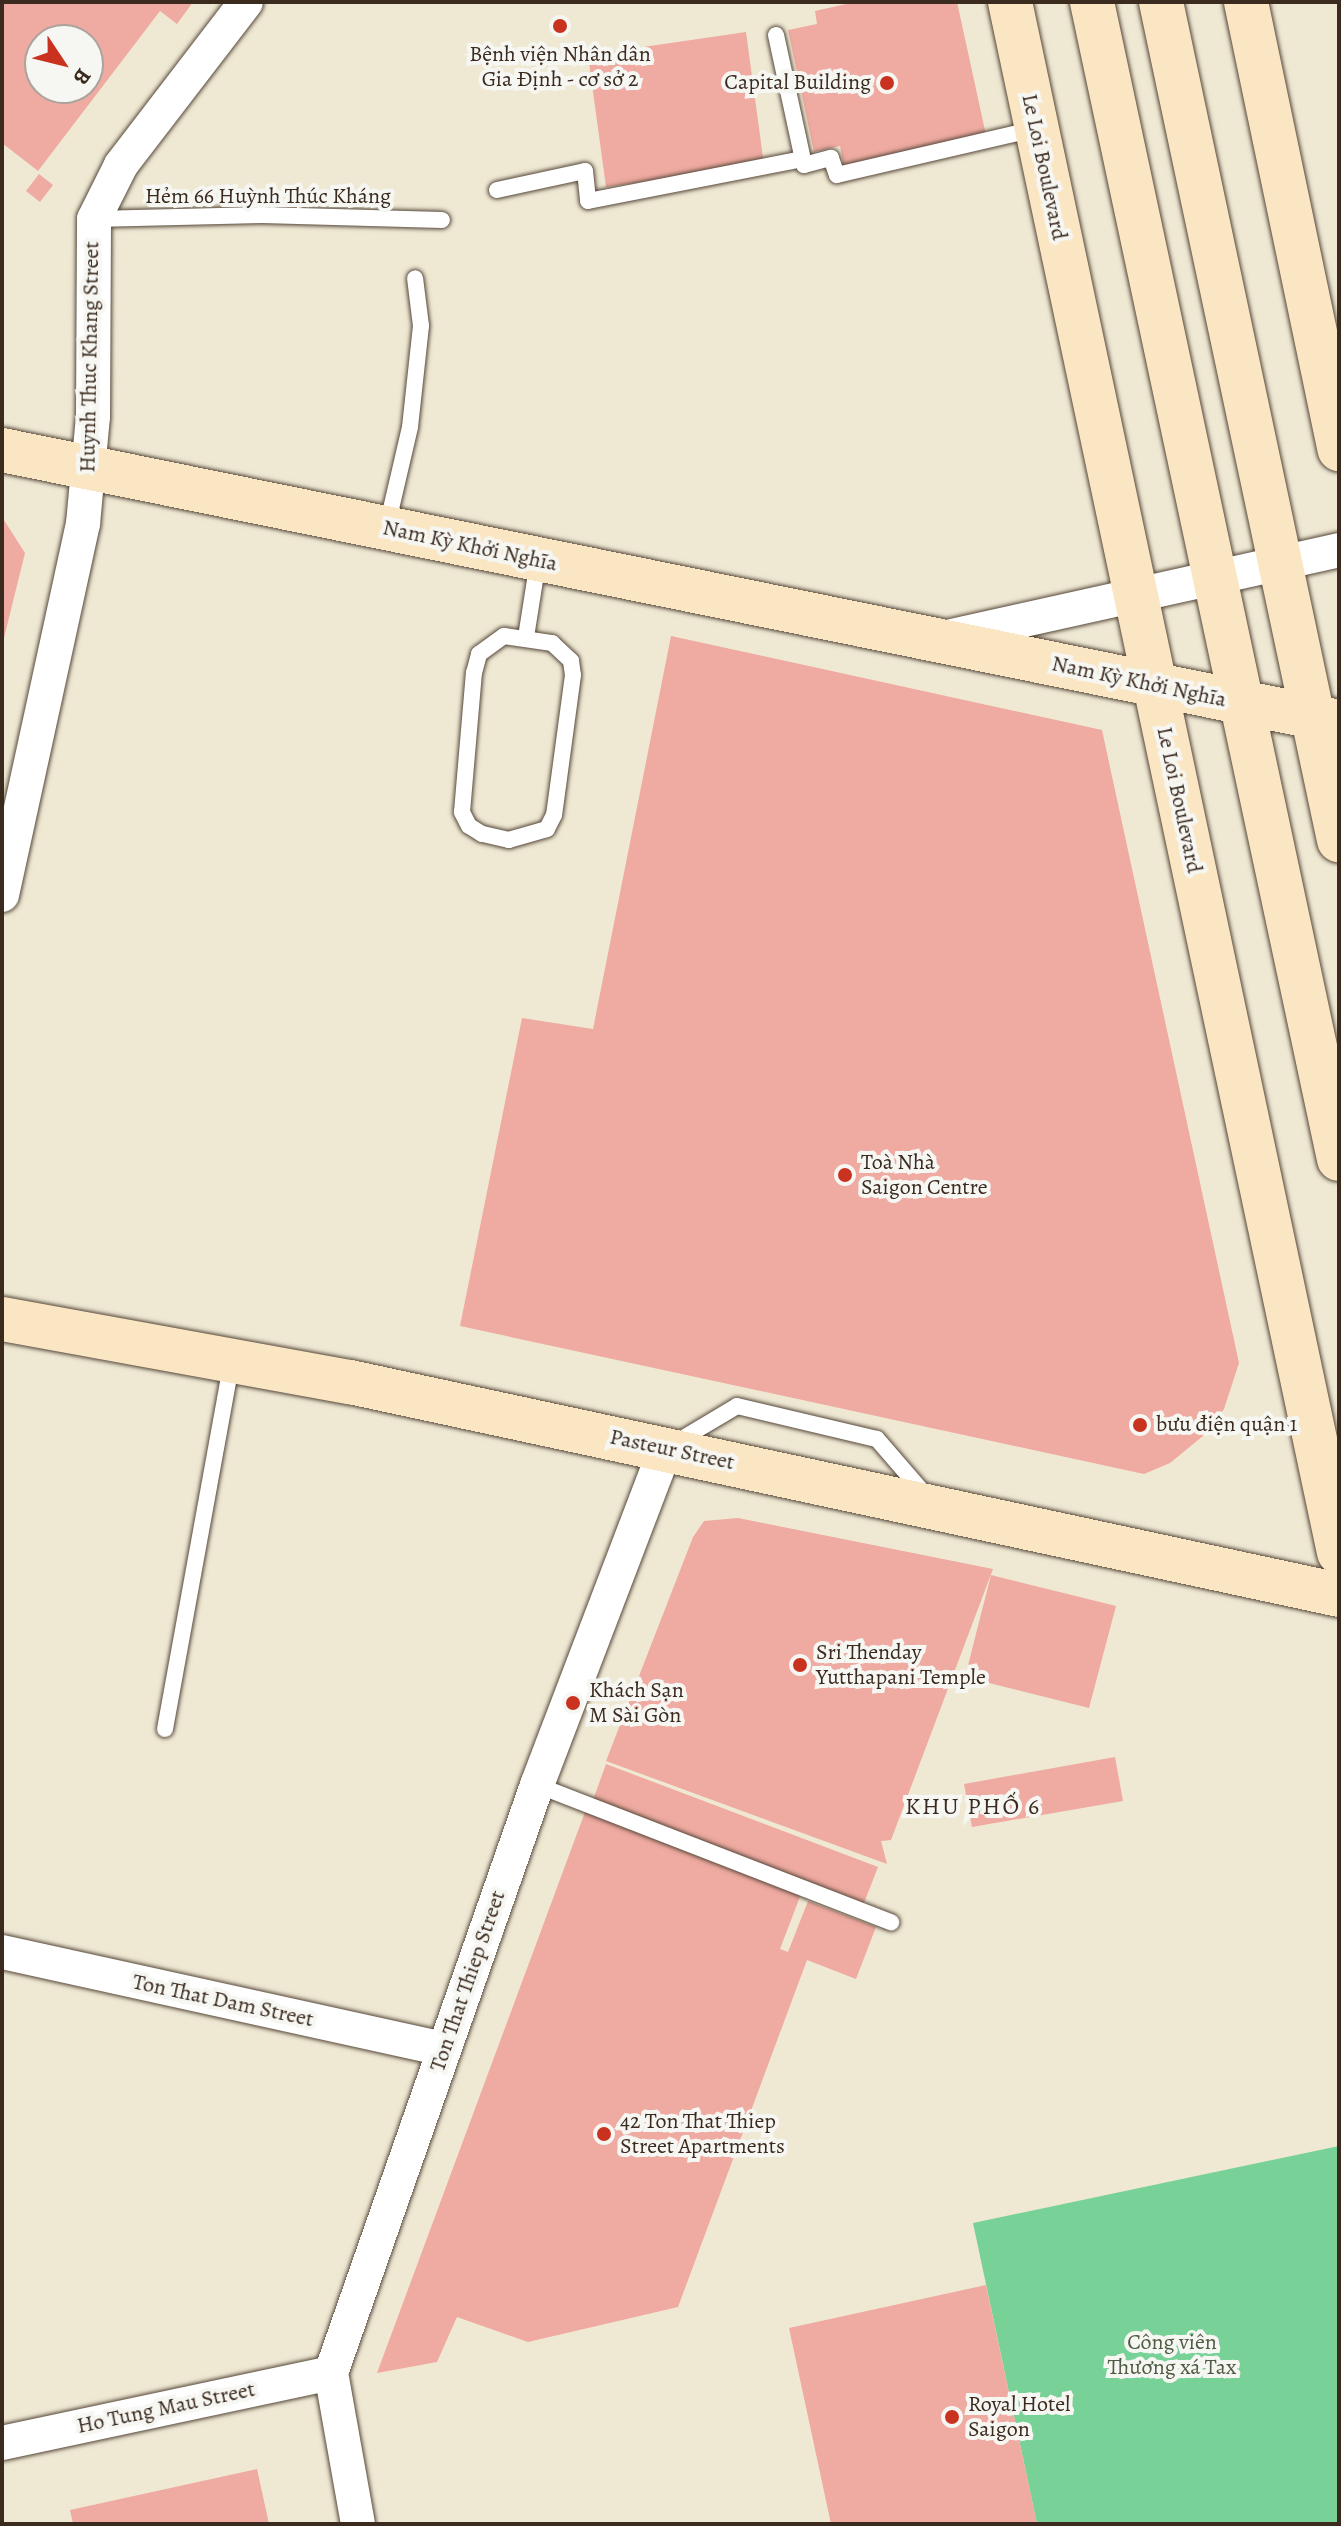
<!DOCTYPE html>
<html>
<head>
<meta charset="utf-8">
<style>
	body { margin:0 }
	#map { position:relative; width:1341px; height:2526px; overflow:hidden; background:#efe9d4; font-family:Alegreya,serif }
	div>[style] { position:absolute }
	.green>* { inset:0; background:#78d196 }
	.building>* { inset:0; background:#efaaa1 }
	.roads { filter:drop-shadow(0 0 2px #564739) drop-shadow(0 0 2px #564739) }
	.lane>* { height:16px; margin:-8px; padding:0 8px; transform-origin:8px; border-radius:8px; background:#fff }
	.street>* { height:34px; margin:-17px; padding:0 17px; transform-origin:17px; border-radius:17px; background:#fff }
	.secondary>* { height:44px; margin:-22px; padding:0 22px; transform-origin:22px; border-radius:22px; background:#fbe6c4 }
	.dots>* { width:22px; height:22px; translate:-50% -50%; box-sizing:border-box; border:4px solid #f6f6f2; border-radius:50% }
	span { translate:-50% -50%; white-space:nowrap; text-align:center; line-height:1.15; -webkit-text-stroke:8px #f6f6f2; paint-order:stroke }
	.poi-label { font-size:22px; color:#3b2a1e }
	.right { translate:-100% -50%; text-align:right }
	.left { translate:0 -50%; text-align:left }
	.street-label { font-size:22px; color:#3b2a1e }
	.park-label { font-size:22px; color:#4d5c42 }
	.neighbourhood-label { font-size:24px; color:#3b2a1e; letter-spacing:2px }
	.frame { position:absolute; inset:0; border:4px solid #3b2a1e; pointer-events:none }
	.north { position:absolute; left:24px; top:24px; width:80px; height:80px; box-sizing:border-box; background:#f6f6f2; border:2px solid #aba49d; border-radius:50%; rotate:125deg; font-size:22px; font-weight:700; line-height:32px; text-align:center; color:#3b2a1e }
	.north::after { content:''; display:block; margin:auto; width:28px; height:36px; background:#c8321e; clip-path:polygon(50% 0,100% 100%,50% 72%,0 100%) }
</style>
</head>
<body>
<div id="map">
	<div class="green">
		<div style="clip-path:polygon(1339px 2146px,1339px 2524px,1037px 2524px,973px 2223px)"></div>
	</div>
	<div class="building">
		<div style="clip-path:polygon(evenodd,2px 2px,193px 2px,177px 24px,160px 11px,38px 171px,2px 143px,2px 2px,40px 40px,88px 40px,88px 88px,40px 88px,40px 40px)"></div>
		<div style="clip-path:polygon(855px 2px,957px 2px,986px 135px,844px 167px,840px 146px,814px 152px,788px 30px,817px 24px,815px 11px)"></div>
		<div style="clip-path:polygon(746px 32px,764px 165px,606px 187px,588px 55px)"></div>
		<div style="clip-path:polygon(39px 174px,53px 185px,40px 202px,26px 191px)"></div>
		<div style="clip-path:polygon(2px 517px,25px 553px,3px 642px,2px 642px)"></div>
		<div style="clip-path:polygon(671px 636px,1102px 730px,1239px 1363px,1224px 1409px,1203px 1436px,1170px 1463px,1144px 1474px,460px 1326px,522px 1018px,593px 1029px)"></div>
		<div style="clip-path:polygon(738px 1518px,993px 1569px,891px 1840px,881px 1841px,887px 1864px,606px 1761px,693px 1537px,704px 1521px)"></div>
		<div style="clip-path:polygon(991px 1575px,1116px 1606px,1089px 1708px,965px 1677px)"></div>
		<div style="clip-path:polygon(1115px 1757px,1123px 1801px,972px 1827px,964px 1784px)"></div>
		<div style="clip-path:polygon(606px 1764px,878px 1867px,864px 1903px,593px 1800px)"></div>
		<div style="clip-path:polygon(585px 1812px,801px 1894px,780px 1949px,788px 1952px,808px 1901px,876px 1927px,856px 1979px,807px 1960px,678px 2307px,528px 2342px,457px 2317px,437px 2362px,377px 2373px)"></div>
		<div style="clip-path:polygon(986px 2285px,1037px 2524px,831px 2524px,789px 2328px)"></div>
		<div style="clip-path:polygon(257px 2469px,269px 2524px,73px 2524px,70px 2510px)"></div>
	</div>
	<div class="roads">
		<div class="lane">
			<div style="left:776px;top:35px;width:133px;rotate:77.8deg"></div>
			<div style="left:804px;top:165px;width:28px;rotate:-15deg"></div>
			<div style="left:831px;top:158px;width:18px;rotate:71deg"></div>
			<div style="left:837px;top:175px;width:203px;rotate:-13.1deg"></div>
			<div style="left:497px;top:190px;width:90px;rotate:-12.2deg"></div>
			<div style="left:585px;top:171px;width:30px;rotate:84deg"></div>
			<div style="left:588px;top:201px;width:218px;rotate:-11.1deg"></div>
			<div style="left:94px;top:219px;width:168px;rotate:-1.4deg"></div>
			<div style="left:262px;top:215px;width:180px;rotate:1.6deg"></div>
			<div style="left:387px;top:526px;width:102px;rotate:-76.9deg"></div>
			<div style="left:410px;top:427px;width:102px;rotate:-83.8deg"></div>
			<div style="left:421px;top:326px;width:48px;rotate:-97.1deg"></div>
			<div style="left:504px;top:636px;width:49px;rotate:8.3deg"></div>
			<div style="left:552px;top:643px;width:26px;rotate:43deg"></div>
			<div style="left:571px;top:661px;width:14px;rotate:82deg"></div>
			<div style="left:573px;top:675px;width:141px;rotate:97.7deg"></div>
			<div style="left:554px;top:815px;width:16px;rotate:117deg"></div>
			<div style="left:547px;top:829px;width:40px;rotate:164deg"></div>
			<div style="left:509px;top:840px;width:28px;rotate:-167deg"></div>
			<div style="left:482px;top:834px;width:15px;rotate:-148deg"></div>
			<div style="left:469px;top:826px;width:16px;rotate:-117deg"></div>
			<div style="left:462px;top:812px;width:140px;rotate:-85.1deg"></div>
			<div style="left:474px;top:673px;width:20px;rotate:-75deg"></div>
			<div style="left:479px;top:654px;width:31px;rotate:-36deg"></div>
			<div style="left:526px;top:637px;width:77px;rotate:-81deg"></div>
			<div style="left:675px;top:1443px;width:72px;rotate:-30.8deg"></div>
			<div style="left:737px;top:1406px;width:144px;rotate:13.3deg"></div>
			<div style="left:877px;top:1439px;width:77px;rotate:49.2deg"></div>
			<div style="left:165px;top:1729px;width:373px;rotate:-79.7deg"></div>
			<div style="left:537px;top:1785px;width:380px;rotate:21.2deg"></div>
		</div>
		<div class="street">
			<div style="left:943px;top:638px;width:406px;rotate:-12.5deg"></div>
			<div style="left:2px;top:895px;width:380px;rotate:-77.7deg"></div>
			<div style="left:83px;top:524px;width:107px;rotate:-84.7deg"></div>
			<div style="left:93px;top:417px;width:198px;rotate:-89.7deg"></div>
			<div style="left:94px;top:219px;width:60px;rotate:-63.4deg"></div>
			<div style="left:121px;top:165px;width:205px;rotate:-52.5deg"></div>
			<div style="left:2px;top:1952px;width:452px;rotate:12.4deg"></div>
			<div style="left:2px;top:2443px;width:336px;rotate:-12deg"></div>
			<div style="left:358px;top:2524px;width:153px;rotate:-100.1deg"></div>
			<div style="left:331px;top:2373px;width:623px;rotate:-70.69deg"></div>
			<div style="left:537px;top:1785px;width:361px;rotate:-69.1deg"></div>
		</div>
		<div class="secondary">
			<div style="left:1010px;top:2px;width:1585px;rotate:78.02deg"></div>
			<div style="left:1092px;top:2px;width:1183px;rotate:77.95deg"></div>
			<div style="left:1161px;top:2px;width:857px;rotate:78.01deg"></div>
			<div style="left:1246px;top:2px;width:457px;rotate:78.2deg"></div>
			<div style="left:2px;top:450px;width:1364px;rotate:11.5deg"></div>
			<div style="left:2px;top:1319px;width:354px;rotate:10.3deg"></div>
			<div style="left:350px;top:1382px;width:1012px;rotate:12.15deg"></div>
		</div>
	</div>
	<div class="dots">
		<div style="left:560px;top:26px;background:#c8321e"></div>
		<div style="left:887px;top:83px;background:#c8321e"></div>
		<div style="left:845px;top:1175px;background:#c8321e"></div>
		<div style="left:1140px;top:1425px;background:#c8321e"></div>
		<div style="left:800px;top:1665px;background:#c8321e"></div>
		<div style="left:573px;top:1703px;background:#c8321e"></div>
		<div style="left:604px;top:2134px;background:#c8321e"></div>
		<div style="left:952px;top:2417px;background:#c8321e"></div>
	</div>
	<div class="poi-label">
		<span style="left:560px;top:67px">Bệnh viện Nhân dân<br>Gia Định - cơ sở 2</span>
		<span class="right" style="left:871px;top:83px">Capital Building</span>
		<span class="left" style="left:861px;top:1175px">Toà Nhà<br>Saigon Centre</span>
		<span class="left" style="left:1156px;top:1425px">bưu điện quận 1</span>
		<span class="left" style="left:816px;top:1665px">Sri Thenday<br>Yutthapani Temple</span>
		<span class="left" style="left:589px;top:1703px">Khách Sạn<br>M Sài Gòn</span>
		<span class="left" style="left:620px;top:2134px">42 Ton That Thiep<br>Street Apartments</span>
		<span class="left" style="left:968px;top:2417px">Royal Hotel<br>Saigon</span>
	</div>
	<div class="street-label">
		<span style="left:1044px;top:167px;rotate:78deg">Le Loi Boulevard</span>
		<span style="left:268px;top:197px">Hẻm 66 Huỳnh Thúc Kháng</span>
		<span style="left:90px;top:357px;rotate:-89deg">Huynh Thuc Khang Street</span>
		<span style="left:470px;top:546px;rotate:12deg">Nam Kỳ Khởi Nghĩa</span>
		<span style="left:1139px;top:682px;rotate:12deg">Nam Kỳ Khởi Nghĩa</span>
		<span style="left:1179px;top:800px;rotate:78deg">Le Loi Boulevard</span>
		<span style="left:672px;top:1450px;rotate:12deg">Pasteur Street</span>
		<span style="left:468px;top:1981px;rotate:-71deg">Ton That Thiep Street</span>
		<span style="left:223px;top:2001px;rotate:12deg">Ton That Dam Street</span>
		<span style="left:166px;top:2408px;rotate:-12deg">Ho Tung Mau Street</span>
	</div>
	<div class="park-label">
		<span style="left:1172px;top:2355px">Công viên<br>Thương xá Tax</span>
	</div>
	<div class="neighbourhood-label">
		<span style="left:973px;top:1807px">KHU PHỐ 6</span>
	</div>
	<div class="frame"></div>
	<div class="north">B</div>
</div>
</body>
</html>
